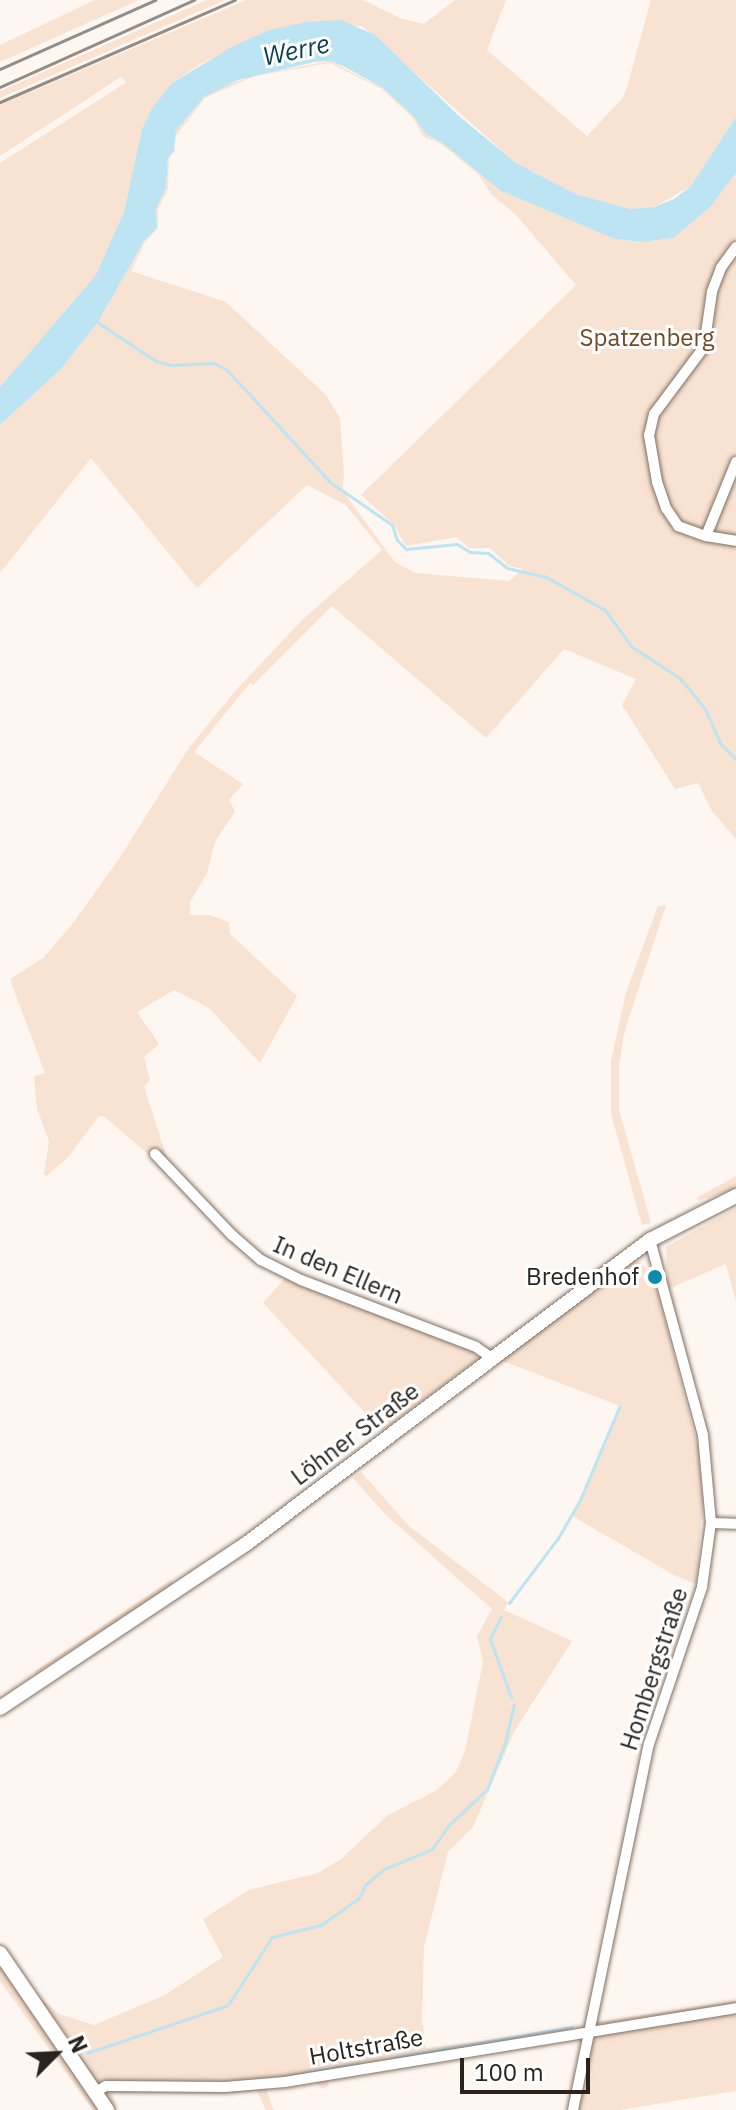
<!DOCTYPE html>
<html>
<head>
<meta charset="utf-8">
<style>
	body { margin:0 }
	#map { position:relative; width:736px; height:2110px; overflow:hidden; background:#fef7f1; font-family:"IBM Plex Sans",sans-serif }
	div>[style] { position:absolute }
	.green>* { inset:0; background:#f8e2d1 }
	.water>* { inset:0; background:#bce4f3 }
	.stream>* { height:3px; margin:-1.5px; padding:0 1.5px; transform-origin:1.5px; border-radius:1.5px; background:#bce4f3 }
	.roads { filter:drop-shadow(0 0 2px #807063) drop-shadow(0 0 2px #807063) }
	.street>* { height:10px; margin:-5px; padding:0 5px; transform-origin:5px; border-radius:5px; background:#fff }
	.secondary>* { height:14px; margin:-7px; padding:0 7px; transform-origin:7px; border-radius:7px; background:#fff }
	.rail>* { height:3px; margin:-1.5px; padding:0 1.5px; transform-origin:1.5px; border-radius:1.5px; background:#948d87 }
	.dots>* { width:22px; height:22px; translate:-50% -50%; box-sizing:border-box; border:4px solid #fff; border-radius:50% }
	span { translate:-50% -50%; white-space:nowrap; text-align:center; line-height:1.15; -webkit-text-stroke:6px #fff; paint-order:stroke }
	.park-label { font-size:24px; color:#734925 }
	.street-label { font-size:24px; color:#29221d }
	.poi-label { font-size:24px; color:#29221d }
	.right { translate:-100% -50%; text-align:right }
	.water-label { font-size:26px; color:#094152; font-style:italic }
	.north { position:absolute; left:16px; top:2014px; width:80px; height:80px; -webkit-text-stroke:6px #fff; paint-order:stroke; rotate:66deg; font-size:22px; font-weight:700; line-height:32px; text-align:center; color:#29221d }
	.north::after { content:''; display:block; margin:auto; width:28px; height:36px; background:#29221d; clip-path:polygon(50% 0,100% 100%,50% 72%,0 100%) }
	.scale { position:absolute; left:460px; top:2058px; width:130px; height:36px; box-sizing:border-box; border:4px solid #29221d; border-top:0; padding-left:10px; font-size:24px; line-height:28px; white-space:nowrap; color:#29221d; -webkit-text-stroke:6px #fff; paint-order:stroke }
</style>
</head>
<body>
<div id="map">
	<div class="green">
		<div style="clip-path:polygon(95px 0,139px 0,0 62px,0 45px)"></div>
		<div style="clip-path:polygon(207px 0,225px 0,0 98px,0 91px)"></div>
		<div style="clip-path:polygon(246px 0,363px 0,400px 18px,424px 24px,455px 0,506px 0,487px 50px,587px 136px,622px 99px,627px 87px,651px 0,736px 0,736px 117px,691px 186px,654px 207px,630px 209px,576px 194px,516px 163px,362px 26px,266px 31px,199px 65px,172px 83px,152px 108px,142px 129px,124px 212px,96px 276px,0 387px,0 163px,127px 82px,121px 77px,0 156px,0 105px)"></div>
		<div style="clip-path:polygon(evenodd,330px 61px,383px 88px,413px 116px,426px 134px,441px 142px,501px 191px,615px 239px,641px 242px,674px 238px,711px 206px,736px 173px,736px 839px,712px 811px,698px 783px,675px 789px,622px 705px,636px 679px,564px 649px,486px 738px,332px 606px,253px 685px,250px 683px,194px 752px,243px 784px,229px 800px,235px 811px,215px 842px,207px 873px,190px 902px,190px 915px,209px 915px,229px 922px,230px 934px,297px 996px,260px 1063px,209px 1008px,174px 990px,137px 1012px,159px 1044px,144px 1057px,150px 1080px,144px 1086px,168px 1161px,259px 1255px,291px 1272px,472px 1342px,470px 1349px,478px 1359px,382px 1431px,263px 1303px,286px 1277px,243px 1249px,166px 1170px,105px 1117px,99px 1116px,69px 1156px,47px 1176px,44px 1174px,49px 1141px,37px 1109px,34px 1076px,45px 1073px,10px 979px,43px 958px,70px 927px,119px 859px,188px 749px,236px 690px,303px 619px,382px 550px,346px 505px,307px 485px,197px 588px,91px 458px,0 573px,0 425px,61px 369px,98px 322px,144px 241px,157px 228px,156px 208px,166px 189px,168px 157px,174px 151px,176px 131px,204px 97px,219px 88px,255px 75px,330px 61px,330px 63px,382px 89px,412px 117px,424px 137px,440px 143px,478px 174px,491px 194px,516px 215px,576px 285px,361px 495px,393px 524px,406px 546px,456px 537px,469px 548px,490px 548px,509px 566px,523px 569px,509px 581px,415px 573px,395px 562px,342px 490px,344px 476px,340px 418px,325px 394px,226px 302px,131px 271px,145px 242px,158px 228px,158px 209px,168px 189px,169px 158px,175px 151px,175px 137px,205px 98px,255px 76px,330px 63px)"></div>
		<div style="clip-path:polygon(666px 905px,625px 1030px,619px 1065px,619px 1110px,651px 1223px,642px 1225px,611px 1114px,611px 1061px,626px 992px,658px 906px)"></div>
		<div style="clip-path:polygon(736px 1176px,736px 1189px,697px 1201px,698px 1197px)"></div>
		<div style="clip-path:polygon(736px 1208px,736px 1302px,726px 1264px,668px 1289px,666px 1247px)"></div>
		<div style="clip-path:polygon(638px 1261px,653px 1275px,698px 1448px,703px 1501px,696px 1584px,674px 1575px,572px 1516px,620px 1406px,500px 1360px,631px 1262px)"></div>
		<div style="clip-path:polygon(361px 1472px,409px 1526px,508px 1602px,504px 1610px,572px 1641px,514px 1732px,473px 1827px,448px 1852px,424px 1947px,422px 2018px,426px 2048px,490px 2040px,490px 2053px,329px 2079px,328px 2086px,322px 2089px,314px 2081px,266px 2089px,274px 2110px,266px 2110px,257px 2091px,223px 2094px,112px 2093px,117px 2110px,93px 2110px,0 1981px,0 1942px,58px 2030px,97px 2076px,37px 1995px,59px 2014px,94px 2025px,165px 1995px,223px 1957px,203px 1919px,249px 1890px,318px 1873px,341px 1859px,388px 1815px,437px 1790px,456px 1772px,465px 1751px,483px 1662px,477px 1636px,492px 1609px,384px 1513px,353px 1478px)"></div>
		<div style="clip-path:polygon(171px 1580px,174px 1584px,35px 1674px,35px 1671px)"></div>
		<div style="clip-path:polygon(736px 2001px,736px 2091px,620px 2110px,577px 2110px,597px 2022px)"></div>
	</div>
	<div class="water">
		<div style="clip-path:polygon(341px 20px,375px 35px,460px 117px,516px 163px,576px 194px,630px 209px,654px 207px,674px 199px,691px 186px,736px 117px,736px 173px,711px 206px,674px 238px,641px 242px,615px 239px,501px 191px,441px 142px,426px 134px,413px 116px,383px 88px,345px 67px,330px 61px,314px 62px,238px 80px,204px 97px,176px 131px,174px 151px,168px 158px,166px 188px,156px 209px,157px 228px,144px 241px,98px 322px,61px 369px,0 425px,0 387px,96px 275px,124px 212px,142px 129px,152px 108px,172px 83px,230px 48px,266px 31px,306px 22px)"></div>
	</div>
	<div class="stream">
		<div style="left:97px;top:322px;width:71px;rotate:33.5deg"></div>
		<div style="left:156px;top:361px;width:16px;rotate:14deg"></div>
		<div style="left:172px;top:365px;width:42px;rotate:-2.7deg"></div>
		<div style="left:214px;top:363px;width:15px;rotate:28deg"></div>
		<div style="left:227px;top:370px;width:152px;rotate:47.4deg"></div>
		<div style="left:330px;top:482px;width:75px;rotate:34.7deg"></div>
		<div style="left:392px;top:525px;width:16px;rotate:72deg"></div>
		<div style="left:397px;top:540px;width:13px;rotate:45deg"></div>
		<div style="left:406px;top:549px;width:51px;rotate:-5.6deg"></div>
		<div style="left:457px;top:544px;width:15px;rotate:32deg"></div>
		<div style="left:470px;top:552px;width:18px;rotate:3deg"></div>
		<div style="left:488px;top:553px;width:24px;rotate:38deg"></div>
		<div style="left:507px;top:568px;width:40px;rotate:13deg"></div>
		<div style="left:546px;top:577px;width:68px;rotate:29.2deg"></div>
		<div style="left:605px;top:610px;width:46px;rotate:53.9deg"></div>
		<div style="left:632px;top:647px;width:57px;rotate:32.9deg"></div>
		<div style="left:680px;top:678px;width:40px;rotate:51deg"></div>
		<div style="left:705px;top:709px;width:37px;rotate:66deg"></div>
		<div style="left:720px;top:743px;width:23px;rotate:45deg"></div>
		<div style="left:509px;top:1603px;width:81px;rotate:-53deg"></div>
		<div style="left:558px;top:1538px;width:44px;rotate:-59.9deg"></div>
		<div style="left:580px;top:1500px;width:101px;rotate:-67.2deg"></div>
		<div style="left:501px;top:1617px;width:25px;rotate:117deg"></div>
		<div style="left:490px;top:1639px;width:62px;rotate:70.1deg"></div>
		<div style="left:87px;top:2053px;width:149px;rotate:-18.8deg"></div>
		<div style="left:228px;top:2005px;width:81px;rotate:-57.1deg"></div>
		<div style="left:272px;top:1937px;width:50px;rotate:-13.8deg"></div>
		<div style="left:321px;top:1925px;width:47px;rotate:-35.4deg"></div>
		<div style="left:359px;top:1898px;width:14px;rotate:-65deg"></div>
		<div style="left:365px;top:1885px;width:25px;rotate:-40deg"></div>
		<div style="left:384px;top:1869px;width:52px;rotate:-22.6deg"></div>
		<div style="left:432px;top:1849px;width:28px;rotate:-55deg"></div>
		<div style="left:448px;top:1826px;width:54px;rotate:-43.5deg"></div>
		<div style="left:487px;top:1789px;width:49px;rotate:-68.6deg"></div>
		<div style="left:505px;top:1743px;width:39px;rotate:-77deg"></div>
		<div style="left:396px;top:2057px;width:178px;rotate:-9.7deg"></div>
		<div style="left:282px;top:2077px;width:79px;rotate:-10.2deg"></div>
	</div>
	<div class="roads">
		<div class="street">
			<div style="left:736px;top:247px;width:26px;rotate:126deg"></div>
			<div style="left:721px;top:268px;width:26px;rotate:111deg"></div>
			<div style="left:712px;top:292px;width:56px;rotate:98.3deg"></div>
			<div style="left:704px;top:347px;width:84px;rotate:126.7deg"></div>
			<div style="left:654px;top:414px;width:22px;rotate:103deg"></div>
			<div style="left:649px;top:435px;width:48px;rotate:80.3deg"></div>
			<div style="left:657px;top:482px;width:28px;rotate:71deg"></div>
			<div style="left:666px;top:508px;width:22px;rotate:56deg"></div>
			<div style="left:678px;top:526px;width:30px;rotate:20deg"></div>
			<div style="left:706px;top:536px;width:30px;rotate:9deg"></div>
			<div style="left:706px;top:536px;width:80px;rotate:-67.9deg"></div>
			<div style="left:155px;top:1154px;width:112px;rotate:46.5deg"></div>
			<div style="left:232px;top:1235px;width:38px;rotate:41deg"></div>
			<div style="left:261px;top:1260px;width:45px;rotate:26.6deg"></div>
			<div style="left:301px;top:1280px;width:187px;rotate:20.9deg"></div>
			<div style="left:476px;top:1347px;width:19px;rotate:35deg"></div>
			<div style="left:711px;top:1523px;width:25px;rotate:2deg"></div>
			<div style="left:97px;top:2091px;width:10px;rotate:-29deg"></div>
			<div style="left:106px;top:2086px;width:119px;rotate:0.5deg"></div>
			<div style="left:225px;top:2087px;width:60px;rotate:-4.8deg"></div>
			<div style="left:285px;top:2082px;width:457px;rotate:-9.3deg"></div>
			<div style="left:573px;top:2110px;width:374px;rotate:-78.3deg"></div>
			<div style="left:649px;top:1744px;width:166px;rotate:-71.3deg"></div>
			<div style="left:702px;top:1587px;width:65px;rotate:-82deg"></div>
			<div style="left:711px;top:1523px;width:88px;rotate:-95.2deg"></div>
			<div style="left:703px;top:1435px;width:202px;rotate:-105.2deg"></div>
		</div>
		<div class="secondary">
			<div style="left:0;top:1708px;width:296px;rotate:-33.7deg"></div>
			<div style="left:246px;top:1544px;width:506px;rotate:-36.96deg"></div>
			<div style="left:650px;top:1240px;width:97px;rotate:-27.1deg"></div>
			<div style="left:0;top:1953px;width:190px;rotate:55.7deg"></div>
		</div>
	</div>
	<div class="rail">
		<div style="left:0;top:69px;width:170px;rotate:-24deg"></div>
		<div style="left:0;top:87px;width:213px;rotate:-24.2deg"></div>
		<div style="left:0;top:102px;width:256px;rotate:-23.5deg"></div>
	</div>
	<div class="dots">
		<div style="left:655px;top:1277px;background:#0f8bad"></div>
	</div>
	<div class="park-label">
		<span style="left:647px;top:338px">Spatzenberg</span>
	</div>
	<div class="street-label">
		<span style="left:338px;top:1270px;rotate:23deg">In den Ellern</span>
		<span style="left:355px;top:1434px;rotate:-37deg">Löhner Straße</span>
		<span style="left:654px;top:1669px;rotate:-72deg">Hombergstraße</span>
		<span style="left:366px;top:2047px;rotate:-10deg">Holtstraße</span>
	</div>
	<div class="poi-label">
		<span class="right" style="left:639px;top:1277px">Bredenhof</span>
	</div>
	<div class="water-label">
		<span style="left:296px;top:50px;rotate:-12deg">Werre</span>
	</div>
	<div class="north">N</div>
	<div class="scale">100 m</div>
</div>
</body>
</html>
